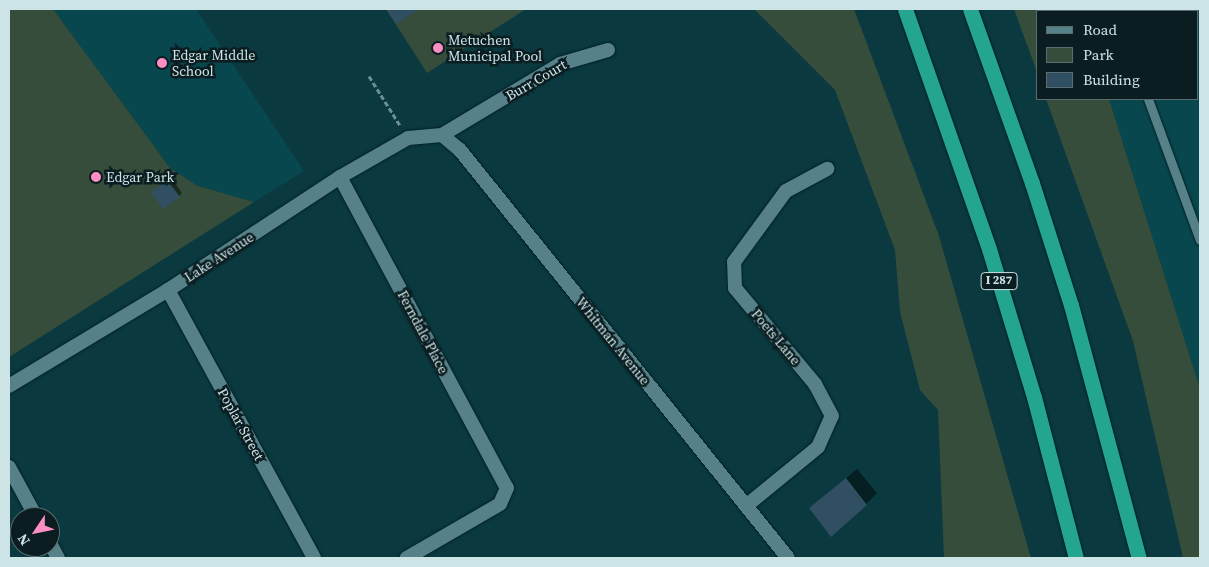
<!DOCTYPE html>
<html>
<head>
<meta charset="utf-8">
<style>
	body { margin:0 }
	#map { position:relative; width:1209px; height:567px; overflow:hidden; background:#0a393f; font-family:"Source Serif 4",serif }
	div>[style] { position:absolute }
	.built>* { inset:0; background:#08474e }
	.green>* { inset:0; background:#364d3b }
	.shadow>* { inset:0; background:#0007 }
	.building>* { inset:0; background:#304f62 }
	.path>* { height:3px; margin-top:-1.5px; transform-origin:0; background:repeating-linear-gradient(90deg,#6d9095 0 5px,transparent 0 7.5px) }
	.roads { filter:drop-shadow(0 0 1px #001f24) drop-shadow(0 0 1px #001f24) }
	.service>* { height:9px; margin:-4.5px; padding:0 4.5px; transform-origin:4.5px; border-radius:4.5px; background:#568188 }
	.minor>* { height:14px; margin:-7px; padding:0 7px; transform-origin:7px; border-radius:7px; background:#568188 }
	.tertiary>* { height:14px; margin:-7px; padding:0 7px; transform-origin:7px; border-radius:7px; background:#568188 }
	.motorway>* { height:15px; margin:-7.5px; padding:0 7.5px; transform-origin:7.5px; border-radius:7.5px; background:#23a590 }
	.dots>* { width:14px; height:14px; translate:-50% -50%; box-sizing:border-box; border:2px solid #0b1d20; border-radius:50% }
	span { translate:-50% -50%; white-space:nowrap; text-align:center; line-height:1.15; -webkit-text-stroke:5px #0b1d20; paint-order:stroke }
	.shield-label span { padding:1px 4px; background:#0b1d20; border:1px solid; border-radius:4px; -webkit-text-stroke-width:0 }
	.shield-label { font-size:12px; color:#cde4e7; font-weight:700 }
	.poi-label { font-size:14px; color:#cde4e7 }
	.left { translate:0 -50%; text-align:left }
	.street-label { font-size:14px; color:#cde4e7 }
	.frame { position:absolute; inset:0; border:10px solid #cde4e7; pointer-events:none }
	.legend { position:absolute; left:1036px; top:10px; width:162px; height:90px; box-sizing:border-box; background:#0b1d20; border:1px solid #596d70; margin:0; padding:6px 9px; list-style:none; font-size:15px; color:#cde4e7 }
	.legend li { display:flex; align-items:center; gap:10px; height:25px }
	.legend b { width:25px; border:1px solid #596d70 }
	.north { position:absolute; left:10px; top:507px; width:50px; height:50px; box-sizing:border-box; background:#0b1d20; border:1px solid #596d70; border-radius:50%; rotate:236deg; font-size:14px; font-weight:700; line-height:20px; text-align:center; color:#cde4e7 }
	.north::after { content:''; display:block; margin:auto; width:18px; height:22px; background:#fb8fc4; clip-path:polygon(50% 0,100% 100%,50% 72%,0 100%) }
</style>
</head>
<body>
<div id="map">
	<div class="built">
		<div style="clip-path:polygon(53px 9px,196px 9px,304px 171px,254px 202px,198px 186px,170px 168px)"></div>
		<div style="clip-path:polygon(1080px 9px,1200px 9px,1200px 389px,1109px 99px,1198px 99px,1198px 11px)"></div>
	</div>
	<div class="green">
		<div style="clip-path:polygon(9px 9px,53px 9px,170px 168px,198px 186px,254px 202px,9px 357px)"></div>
		<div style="clip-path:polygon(386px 9px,526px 9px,427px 73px)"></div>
		<div style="clip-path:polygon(754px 9px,854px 9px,939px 236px,1031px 558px,944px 558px,938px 410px,920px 390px,900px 312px,895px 250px,835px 90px)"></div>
		<div style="clip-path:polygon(1014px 9px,1080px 9px,1081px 11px,1038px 11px,1038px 75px)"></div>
		<div style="clip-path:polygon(1046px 99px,1109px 99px,1200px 389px,1200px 558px,1183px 558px,1133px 341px)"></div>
	</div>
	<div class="shadow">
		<div style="clip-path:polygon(1193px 9px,1200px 9px,1200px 29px,1198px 11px)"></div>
		<div style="clip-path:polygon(171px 178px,182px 193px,179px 196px,156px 189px)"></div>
		<div style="clip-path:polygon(857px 469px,877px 493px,866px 504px,811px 508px)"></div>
	</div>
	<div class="building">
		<div style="clip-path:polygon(386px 9px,419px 9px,396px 24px)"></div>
		<div style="clip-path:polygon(1192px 9px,1200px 9px,1200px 32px,1198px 11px)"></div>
		<div style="clip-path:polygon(167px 180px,180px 197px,163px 209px,151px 192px)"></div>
		<div style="clip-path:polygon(846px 478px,867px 505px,831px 537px,809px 508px)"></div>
	</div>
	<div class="path">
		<div style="left:369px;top:76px;width:60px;rotate:57.9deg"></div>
	</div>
	<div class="roads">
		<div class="service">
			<div style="left:1115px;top:9px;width:2px;rotate:63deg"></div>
			<div style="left:1148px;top:99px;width:150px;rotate:69.8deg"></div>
		</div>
		<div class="minor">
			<div style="left:442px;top:135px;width:138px;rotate:-31deg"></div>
			<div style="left:560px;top:64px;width:50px;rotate:-16.3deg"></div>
			<div style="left:340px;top:177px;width:353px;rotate:61.8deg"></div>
			<div style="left:507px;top:488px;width:17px;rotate:114deg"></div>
			<div style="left:500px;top:504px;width:108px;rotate:149.9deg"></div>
			<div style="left:168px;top:290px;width:305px;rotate:61.4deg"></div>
			<div style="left:9px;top:467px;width:57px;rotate:61.6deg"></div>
			<div style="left:746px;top:506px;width:93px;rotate:-39.3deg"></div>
			<div style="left:818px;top:447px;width:34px;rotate:-66deg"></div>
			<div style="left:832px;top:416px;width:36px;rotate:-118deg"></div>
			<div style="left:815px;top:384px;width:125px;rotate:-129.8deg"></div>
			<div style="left:735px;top:288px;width:26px;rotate:-92deg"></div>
			<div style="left:734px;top:262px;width:88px;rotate:-53.8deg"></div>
			<div style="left:786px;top:191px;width:47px;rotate:-28.2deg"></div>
			<div style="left:50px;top:543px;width:17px;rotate:62deg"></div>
		</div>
		<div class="tertiary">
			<div style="left:9px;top:386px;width:186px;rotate:-31.1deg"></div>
			<div style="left:168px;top:290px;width:206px;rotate:-33.3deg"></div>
			<div style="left:340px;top:177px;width:78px;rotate:-29.8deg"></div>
			<div style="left:408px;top:138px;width:34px;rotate:-5deg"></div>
			<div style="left:442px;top:135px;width:23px;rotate:40deg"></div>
			<div style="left:460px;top:150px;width:523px;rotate:51.2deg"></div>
		</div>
		<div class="motorway">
			<div style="left:905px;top:9px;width:254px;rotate:70.7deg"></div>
			<div style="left:989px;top:249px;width:155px;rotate:73.1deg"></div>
			<div style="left:1034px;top:397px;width:166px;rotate:75.4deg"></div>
			<div style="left:970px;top:9px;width:185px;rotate:70.4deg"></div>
			<div style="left:1032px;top:183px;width:128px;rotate:72.3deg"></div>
			<div style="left:1071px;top:305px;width:262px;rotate:75deg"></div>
		</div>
	</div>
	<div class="dots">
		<div style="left:438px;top:48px;background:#fb8fc4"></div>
		<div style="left:162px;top:63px;background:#fb8fc4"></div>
		<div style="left:96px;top:177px;background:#fb8fc4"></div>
	</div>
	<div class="shield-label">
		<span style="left:999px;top:281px">I 287</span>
	</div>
	<div class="poi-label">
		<span class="left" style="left:448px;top:48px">Metuchen<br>Municipal Pool</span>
		<span class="left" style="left:172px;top:63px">Edgar Middle<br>School</span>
		<span class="left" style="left:106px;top:177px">Edgar Park</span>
	</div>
	<div class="street-label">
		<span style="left:536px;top:80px;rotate:-30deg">Burr Court</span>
		<span style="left:219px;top:257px;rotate:-33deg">Lake Avenue</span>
		<span style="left:423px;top:332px;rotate:62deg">Ferndale Place</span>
		<span style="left:776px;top:337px;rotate:50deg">Poets Lane</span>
		<span style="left:613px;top:341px;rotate:51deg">Whitman Avenue</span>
		<span style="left:241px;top:424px;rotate:61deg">Poplar Street</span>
	</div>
	<div class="frame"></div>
	<ul class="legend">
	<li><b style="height:6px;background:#568188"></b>Road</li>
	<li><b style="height:14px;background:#364d3b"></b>Park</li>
	<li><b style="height:14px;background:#304f62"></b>Building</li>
	</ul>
	<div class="north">N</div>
</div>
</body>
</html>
